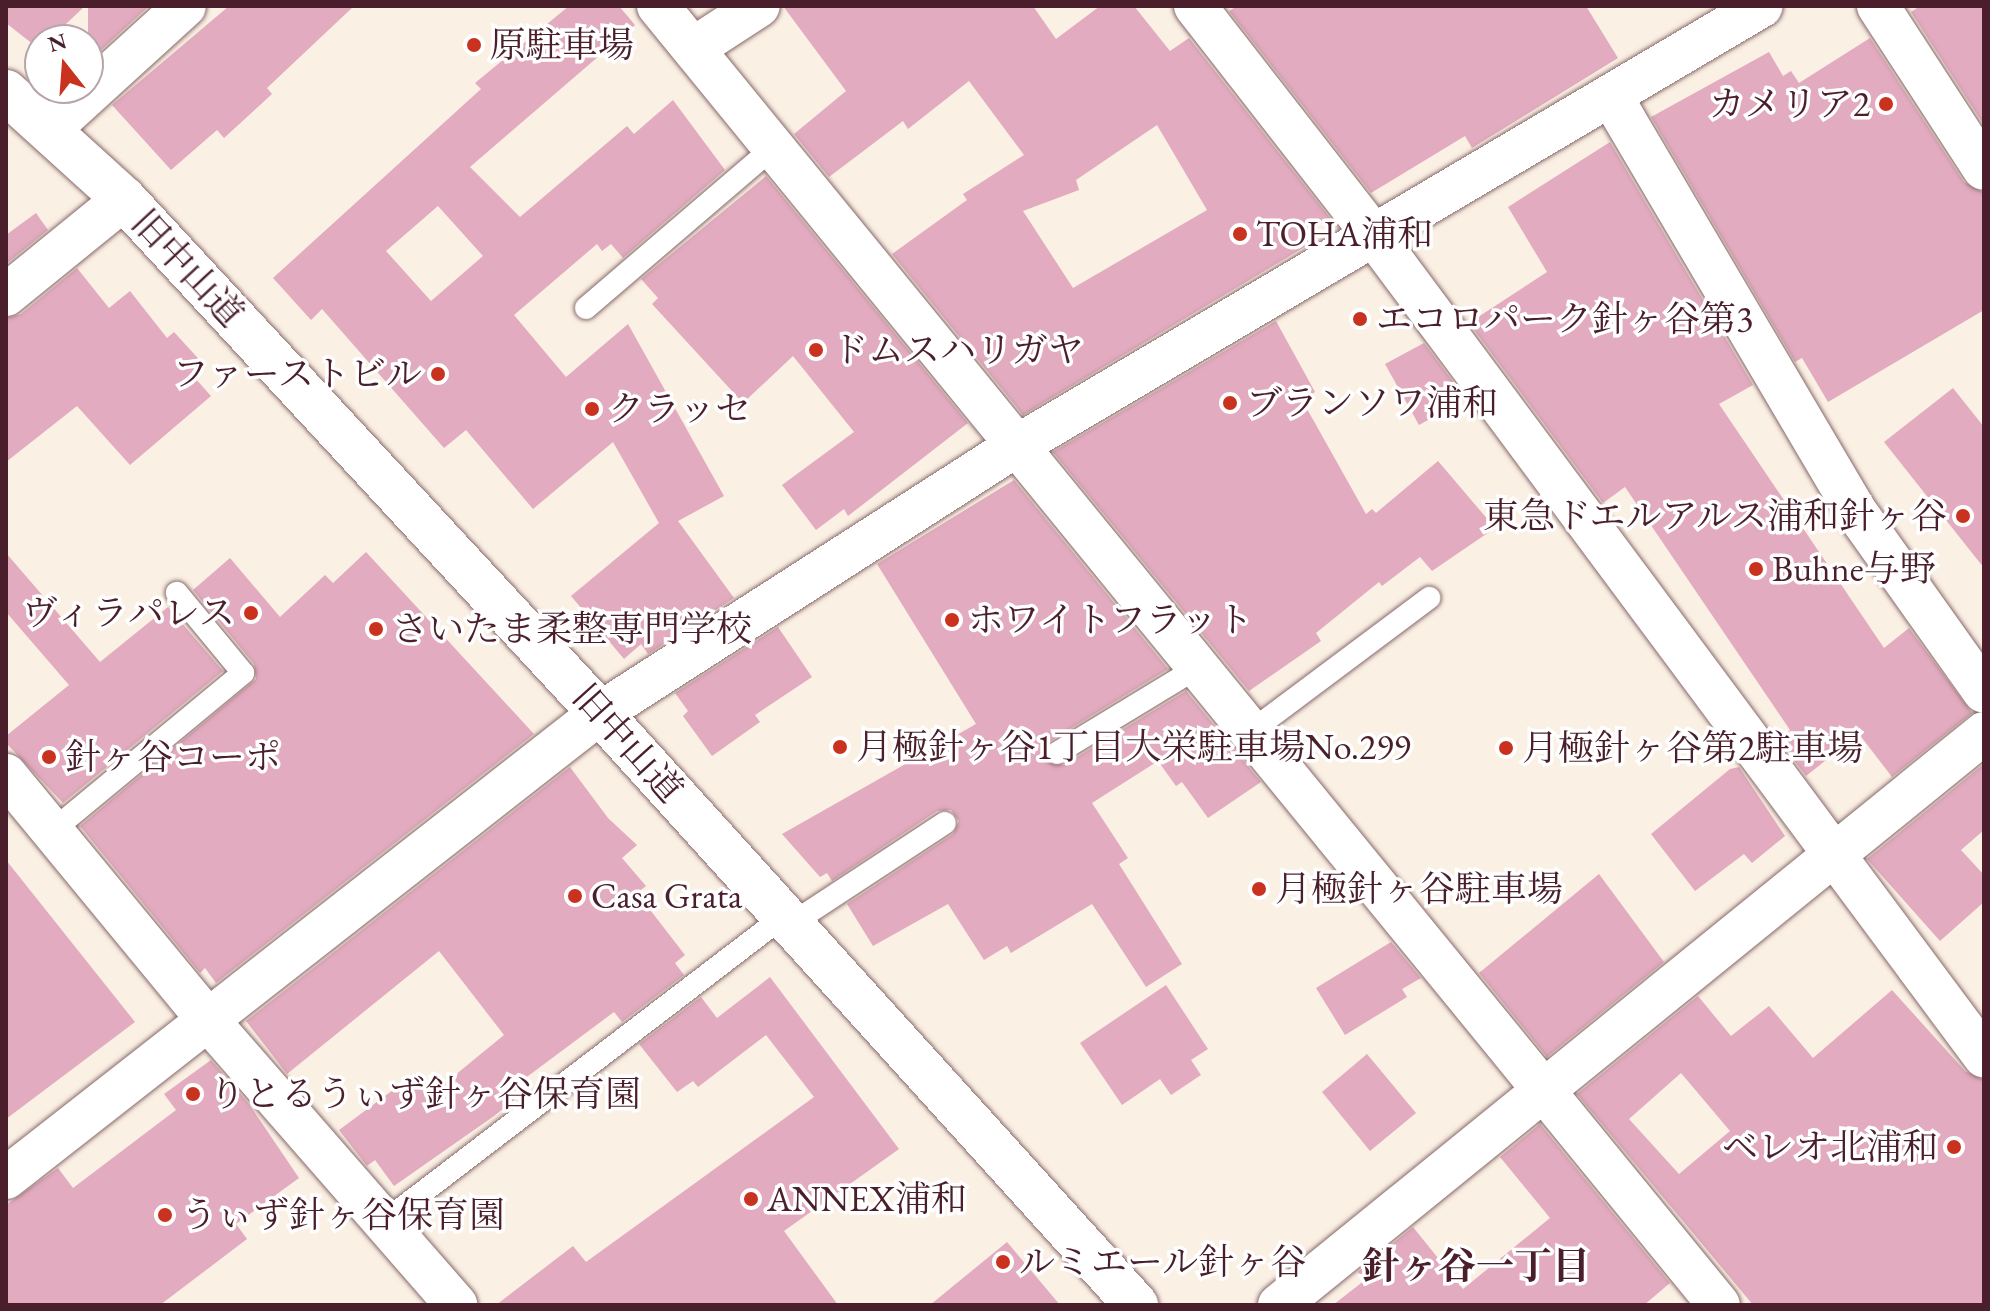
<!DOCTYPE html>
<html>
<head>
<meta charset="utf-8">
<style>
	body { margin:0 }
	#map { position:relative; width:1990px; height:1311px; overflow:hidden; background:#faf0e3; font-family:"EB Garamond","Noto Serif JP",serif }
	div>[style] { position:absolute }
	.building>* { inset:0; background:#e2abbf }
	.roads { filter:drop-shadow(0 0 2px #88686b) drop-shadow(0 0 2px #88686b) }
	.lane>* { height:22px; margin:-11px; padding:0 11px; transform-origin:11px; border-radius:11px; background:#fff }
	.street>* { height:42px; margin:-21px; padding:0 21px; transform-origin:21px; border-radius:21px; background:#fff }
	.secondary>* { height:44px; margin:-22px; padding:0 22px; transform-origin:22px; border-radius:22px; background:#fff }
	.dots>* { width:22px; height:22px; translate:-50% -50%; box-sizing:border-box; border:4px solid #fff; border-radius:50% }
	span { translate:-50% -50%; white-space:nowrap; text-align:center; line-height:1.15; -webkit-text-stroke:7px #fff; paint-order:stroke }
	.poi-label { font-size:36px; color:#4a1f2b }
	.left { translate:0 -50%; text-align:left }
	.right { translate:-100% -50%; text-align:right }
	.street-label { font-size:36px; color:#4a1f2b }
	.neighbourhood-label { font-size:38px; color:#4a1f2b; font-weight:700 }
	.frame { position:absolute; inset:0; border:8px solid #4a1f2b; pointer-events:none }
	.north { position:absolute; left:24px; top:24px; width:80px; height:80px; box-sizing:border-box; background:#fff; border:2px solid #b7a5aa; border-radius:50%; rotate:343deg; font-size:22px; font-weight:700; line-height:32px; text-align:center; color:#4a1f2b }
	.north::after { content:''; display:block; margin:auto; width:28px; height:36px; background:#c8321e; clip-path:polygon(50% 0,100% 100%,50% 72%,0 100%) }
</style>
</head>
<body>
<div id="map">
	<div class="building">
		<div style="clip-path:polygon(6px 6px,85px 6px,49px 40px,40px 40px,39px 49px,6px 23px)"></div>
		<div style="clip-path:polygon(88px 6px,149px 6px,88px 62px)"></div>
		<div style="clip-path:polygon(229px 6px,354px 6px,267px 88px,272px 94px,224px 138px,217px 130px,171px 170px,112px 105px)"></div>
		<div style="clip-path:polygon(evenodd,569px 6px,619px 6px,635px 25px,470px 167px,520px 217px,627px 126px,634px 134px,673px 100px,725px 170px,623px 258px,611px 244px,602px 251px,597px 244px,514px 315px,566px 377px,628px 324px,724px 496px,678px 521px,734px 598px,648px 654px,641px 644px,624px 659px,571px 596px,659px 523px,613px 442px,533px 509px,466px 430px,444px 448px,322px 309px,311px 320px,273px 278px,481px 89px,475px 83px,569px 6px,438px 206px,483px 256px,431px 301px,386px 251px,438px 206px)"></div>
		<div style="clip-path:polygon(evenodd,783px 6px,1033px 6px,1056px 39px,1100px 6px,1134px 6px,1170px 51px,1189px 38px,1330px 218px,1313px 230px,1318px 239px,1023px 415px,892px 254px,967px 200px,963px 194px,1024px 155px,969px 81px,908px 129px,903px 121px,829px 177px,794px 134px,846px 91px,783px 6px,1157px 125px,1207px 210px,1073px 288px,1023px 211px,1079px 190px,1076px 180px,1157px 125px)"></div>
		<div style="clip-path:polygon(1237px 6px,1586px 6px,1618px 58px,1472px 148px,1465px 136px,1371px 193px,1229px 11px)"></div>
		<div style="clip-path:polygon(1920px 6px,1984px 6px,1984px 125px,1911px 12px)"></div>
		<div style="clip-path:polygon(1870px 38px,1964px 182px,1984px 193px,1984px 310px,1828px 402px,1802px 358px,1795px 362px,1651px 117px,1769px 52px,1783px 76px,1791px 71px,1799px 83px)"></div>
		<div style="clip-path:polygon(1610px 142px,1753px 385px,1719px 404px,1884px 648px,1909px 628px,1972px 713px,1892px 777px,1859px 734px,1806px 776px,1778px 739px,1790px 730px,1625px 487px,1603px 503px,1469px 323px,1547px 272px,1508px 207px)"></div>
		<div style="clip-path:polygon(766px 176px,968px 423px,848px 516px,844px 509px,816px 530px,782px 485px,854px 432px,793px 356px,743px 403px,652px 304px,658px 298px,641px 279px)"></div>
		<div style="clip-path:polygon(36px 213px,48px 230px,6px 264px,6px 235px)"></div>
		<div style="clip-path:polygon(77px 268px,109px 308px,130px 291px,167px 338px,174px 332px,206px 367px,194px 377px,211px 396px,130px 465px,77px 406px,6px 462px,6px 318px,21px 314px)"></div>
		<div style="clip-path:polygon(1276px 321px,1315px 392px,1302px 400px,1366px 514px,1372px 509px,1376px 513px,1438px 461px,1495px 528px,1432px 571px,1420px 557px,1382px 586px,1379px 582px,1316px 633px,1321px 641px,1249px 691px,1053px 452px)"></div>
		<div style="clip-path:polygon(1424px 343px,1466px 399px,1419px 425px,1385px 364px)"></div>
		<div style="clip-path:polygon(1953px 388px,1984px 427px,1984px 568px,1884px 442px)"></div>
		<div style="clip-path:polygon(1014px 480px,1168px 669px,1050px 741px,1043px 753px,1046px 761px,1064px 765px,1186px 691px,1261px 782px,1208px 818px,1182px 782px,1176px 786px,1158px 761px,1092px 803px,1128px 858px,1119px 864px,1182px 964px,1146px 987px,1092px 904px,1011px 953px,1007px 946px,984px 960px,948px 904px,873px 946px,847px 904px,953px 834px,959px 821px,951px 810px,937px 811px,832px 881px,827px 873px,820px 877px,782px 834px,976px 724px,877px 564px)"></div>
		<div style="clip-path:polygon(366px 552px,534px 734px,216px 983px,205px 968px,200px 973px,80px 826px,256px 679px,254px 664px,193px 590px,230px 558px,280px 617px,325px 575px,333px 583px)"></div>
		<div style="clip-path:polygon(6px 553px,100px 662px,168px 607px,223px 671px,63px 803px,6px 743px,6px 736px,69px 685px,6px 612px)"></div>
		<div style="clip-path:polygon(778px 627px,812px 677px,755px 715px,760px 722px,712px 756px,683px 716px,688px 711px,675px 693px)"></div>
		<div style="clip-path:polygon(1984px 764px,1984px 830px,1961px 850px,1984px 875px,1984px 902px,1940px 941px,1867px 859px)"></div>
		<div style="clip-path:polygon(570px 767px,608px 818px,637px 845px,622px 858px,646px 886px,637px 893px,685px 955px,675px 963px,684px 975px,622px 1022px,614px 1012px,516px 1085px,523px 1093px,494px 1116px,394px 1186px,375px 1160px,367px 1166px,339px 1130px,416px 1073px,432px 1094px,504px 1035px,439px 951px,287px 1074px,246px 1021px)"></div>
		<div style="clip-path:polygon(1739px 767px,1785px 836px,1752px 863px,1744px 854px,1695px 891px,1651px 834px,1730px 769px)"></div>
		<div style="clip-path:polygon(6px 860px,135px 1022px,6px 1119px)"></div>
		<div style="clip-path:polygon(1599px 874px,1664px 962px,1547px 1057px,1479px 973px)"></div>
		<div style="clip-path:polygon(1391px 942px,1421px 978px,1402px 989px,1407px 997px,1345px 1035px,1316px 988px)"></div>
		<div style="clip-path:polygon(770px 977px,899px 1149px,784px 1231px,838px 1305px,496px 1305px,573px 1246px,586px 1262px,814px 1097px,766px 1035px,698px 1087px,693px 1081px,677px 1092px,639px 1044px,701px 997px,717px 1018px)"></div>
		<div style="clip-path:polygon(1166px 985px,1208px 1049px,1191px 1060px,1201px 1075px,1171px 1095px,1160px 1079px,1122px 1105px,1080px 1043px)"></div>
		<div style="clip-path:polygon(evenodd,1892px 990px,1965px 1071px,1984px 1080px,1984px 1305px,1753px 1305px,1577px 1094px,1698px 996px,1731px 1036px,1769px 1006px,1813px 1058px,1892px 990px,1681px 1073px,1730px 1131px,1679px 1174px,1629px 1119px,1681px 1073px)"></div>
		<div style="clip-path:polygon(1367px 1054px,1416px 1113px,1370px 1151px,1322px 1092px)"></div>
		<div style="clip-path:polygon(211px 1060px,249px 1104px,299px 1178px,236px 1224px,247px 1239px,160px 1305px,6px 1305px,6px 1205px,58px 1168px,73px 1188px,176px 1110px,164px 1094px)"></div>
		<div style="clip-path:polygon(1540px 1124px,1670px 1283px,1644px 1305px,1333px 1305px,1365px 1280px,1358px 1272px,1413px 1227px,1463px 1289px,1550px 1218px,1500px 1157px)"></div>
		<div style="clip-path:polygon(1007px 1242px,1060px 1305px,930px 1305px)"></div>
	</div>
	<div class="roads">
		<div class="lane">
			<div style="left:586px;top:308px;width:249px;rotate:-40.6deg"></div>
			<div style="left:1254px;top:729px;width:219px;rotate:-36.8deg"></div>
			<div style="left:1057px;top:753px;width:164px;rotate:-31.3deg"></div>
			<div style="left:52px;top:831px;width:248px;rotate:-39.6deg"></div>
			<div style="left:243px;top:673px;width:104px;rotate:-129.5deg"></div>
			<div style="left:791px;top:924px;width:184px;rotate:-33.3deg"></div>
			<div style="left:385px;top:1221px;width:502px;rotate:-37.39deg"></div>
		</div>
		<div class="street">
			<div style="left:658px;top:6px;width:1677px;rotate:50.76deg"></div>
			<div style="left:1195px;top:6px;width:293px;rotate:52.1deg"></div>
			<div style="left:1375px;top:237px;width:1021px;rotate:53.37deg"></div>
			<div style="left:1878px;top:6px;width:194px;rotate:57deg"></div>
			<div style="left:694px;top:48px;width:77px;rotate:-32.9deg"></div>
			<div style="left:1611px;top:96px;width:479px;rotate:59.5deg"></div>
			<div style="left:1854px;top:509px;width:224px;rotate:54.6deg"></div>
			<div style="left:51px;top:128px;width:181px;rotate:-42.3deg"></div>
			<div style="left:6px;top:295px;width:152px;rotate:-39.1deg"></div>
			<div style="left:6px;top:775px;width:315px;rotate:50.5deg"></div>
			<div style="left:206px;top:1018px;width:381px;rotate:48.9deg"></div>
			<div style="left:6px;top:1178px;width:754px;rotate:-38.05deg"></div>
			<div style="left:600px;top:713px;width:493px;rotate:-32.7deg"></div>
			<div style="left:1015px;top:447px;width:867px;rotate:-30.56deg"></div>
			<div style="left:1279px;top:1305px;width:908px;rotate:-39.05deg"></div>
		</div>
		<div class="secondary">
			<div style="left:6px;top:92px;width:159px;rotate:42.2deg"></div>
			<div style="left:124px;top:199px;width:701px;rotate:47.2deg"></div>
			<div style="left:600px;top:713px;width:799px;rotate:47.84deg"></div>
		</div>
	</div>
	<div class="dots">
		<div style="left:474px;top:45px;background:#c8321e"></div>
		<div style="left:1886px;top:104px;background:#c8321e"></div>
		<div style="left:1240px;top:234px;background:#c8321e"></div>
		<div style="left:1360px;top:319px;background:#c8321e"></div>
		<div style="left:816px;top:350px;background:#c8321e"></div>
		<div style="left:438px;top:374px;background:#c8321e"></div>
		<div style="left:1230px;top:403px;background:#c8321e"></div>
		<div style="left:592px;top:409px;background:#c8321e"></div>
		<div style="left:1963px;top:516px;background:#c8321e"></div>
		<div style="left:1756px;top:569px;background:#c8321e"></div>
		<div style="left:251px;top:613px;background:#c8321e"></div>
		<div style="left:952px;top:620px;background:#c8321e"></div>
		<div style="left:376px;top:629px;background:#c8321e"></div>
		<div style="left:840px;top:747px;background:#c8321e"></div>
		<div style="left:1506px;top:748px;background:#c8321e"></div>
		<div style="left:49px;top:757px;background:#c8321e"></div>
		<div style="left:1259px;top:889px;background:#c8321e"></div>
		<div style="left:575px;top:896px;background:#c8321e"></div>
		<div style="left:193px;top:1094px;background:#c8321e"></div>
		<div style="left:1954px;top:1147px;background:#c8321e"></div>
		<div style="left:751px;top:1199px;background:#c8321e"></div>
		<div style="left:165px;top:1215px;background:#c8321e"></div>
		<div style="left:1003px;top:1262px;background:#c8321e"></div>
	</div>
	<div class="poi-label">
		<span class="left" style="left:490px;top:45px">原駐車場</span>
		<span class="right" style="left:1870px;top:104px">カメリア2</span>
		<span class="left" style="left:1256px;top:234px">TOHA浦和</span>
		<span class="left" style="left:1376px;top:319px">エコロパーク針ヶ谷第3</span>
		<span class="left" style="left:832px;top:350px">ドムスハリガヤ</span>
		<span class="right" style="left:422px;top:374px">ファーストビル</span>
		<span class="left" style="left:1246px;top:403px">ブランソワ浦和</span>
		<span class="left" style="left:608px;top:409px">クラッセ</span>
		<span class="right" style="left:1947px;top:516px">東急ドエルアルス浦和針ヶ谷</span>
		<span class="left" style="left:1772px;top:569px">Buhne与野</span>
		<span class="right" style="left:235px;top:613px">ヴィラパレス</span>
		<span class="left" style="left:968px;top:620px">ホワイトフラット</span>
		<span class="left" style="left:392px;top:629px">さいたま柔整専門学校</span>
		<span class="left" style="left:856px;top:747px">月極針ヶ谷1丁目大栄駐車場No.299</span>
		<span class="left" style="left:1522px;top:748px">月極針ヶ谷第2駐車場</span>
		<span class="left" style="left:65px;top:757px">針ヶ谷コーポ</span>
		<span class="left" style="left:1275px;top:889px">月極針ヶ谷駐車場</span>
		<span class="left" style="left:591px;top:896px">Casa Grata</span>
		<span class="left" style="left:209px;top:1094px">りとるうぃず針ヶ谷保育園</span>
		<span class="right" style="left:1938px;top:1147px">ベレオ北浦和</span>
		<span class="left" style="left:767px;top:1199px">ANNEX浦和</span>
		<span class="left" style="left:181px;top:1215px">うぃず針ヶ谷保育園</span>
		<span class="left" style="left:1019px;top:1262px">ルミエール針ヶ谷</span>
	</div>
	<div class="street-label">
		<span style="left:188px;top:268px;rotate:47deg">旧中山道</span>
		<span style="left:628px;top:743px;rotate:48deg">旧中山道</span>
	</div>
	<div class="neighbourhood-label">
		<span style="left:1476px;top:1266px">針ヶ谷一丁目</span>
	</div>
	<div class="frame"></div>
	<div class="north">N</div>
</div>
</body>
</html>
